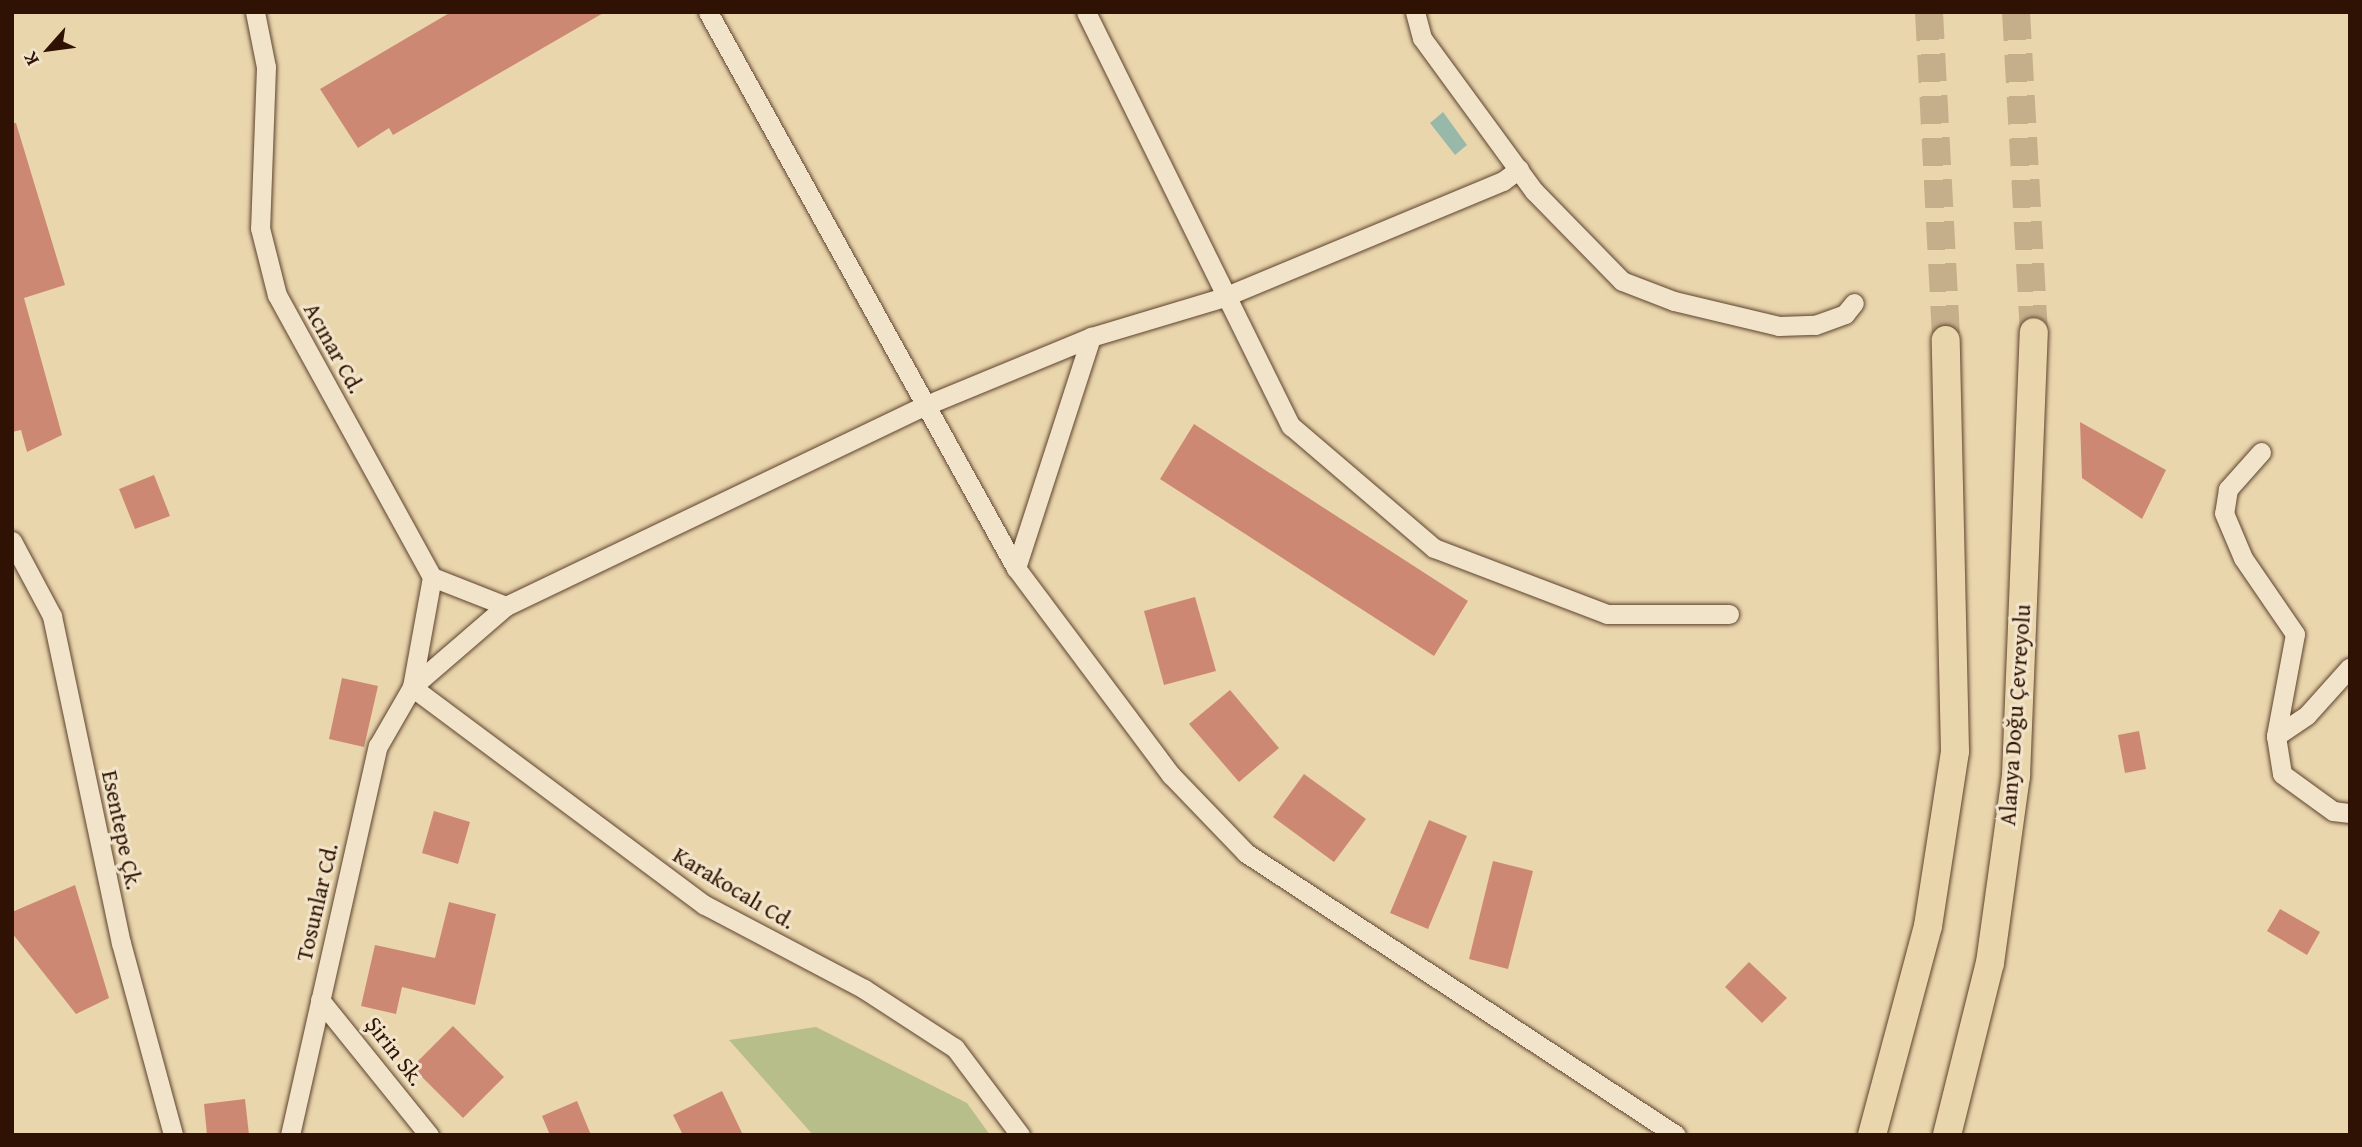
<!DOCTYPE html>
<html>
<head>
<meta charset="utf-8">
<style>
	body { margin:0 }
	#map { position:relative; width:2362px; height:1147px; overflow:hidden; background:#ead6ad; font-family:"Gentium Book Plus",serif }
	div>[style] { position:absolute }
	.green>* { inset:0; background:#b7be89 }
	.water>* { inset:0; background:#98b9a9 }
	.building>* { inset:0; background:#cd8873 }
	.highway-tunnel>* { height:28px; margin-top:-14px; transform-origin:0; background:repeating-linear-gradient(90deg,#c5af8b 0 28px,transparent 0 42px) }
	.roads { filter:drop-shadow(0 0 2px #5e432e) drop-shadow(0 0 2px #5e432e) }
	.minor>* { height:19px; margin:-9.5px; padding:0 9.5px; transform-origin:9.5px; border-radius:9.5px; background:#f1e4ca }
	.highway>* { height:28px; margin:-14px; padding:0 14px; transform-origin:14px; border-radius:14px; background:#ead6ad }
	span { translate:-50% -50%; white-space:nowrap; text-align:center; line-height:1.15; -webkit-text-stroke:6px #f1e4ca; paint-order:stroke }
	.street-label { font-size:23px; color:#2f1203 }
	.frame { position:absolute; inset:0; border:14px solid #2f1203; pointer-events:none }
	.north { position:absolute; left:14px; top:14px; width:70px; height:70px; -webkit-text-stroke:5px #f1e4ca; paint-order:stroke; rotate:242deg; font-size:19px; font-weight:700; line-height:28px; text-align:center; color:#2f1203 }
	.north::after { content:''; display:block; margin:auto; width:24px; height:32px; background:#2f1203; clip-path:polygon(50% 0,100% 100%,50% 72%,0 100%) }
</style>
</head>
<body>
<div id="map">
	<div class="green">
		<div style="clip-path:polygon(816px 1027px,967px 1103px,990px 1135px,813px 1135px,729px 1040px)"></div>
	</div>
	<div class="water">
		<div style="clip-path:polygon(1443px 112px,1467px 145px,1455px 155px,1430px 123px)"></div>
	</div>
	<div class="building">
		<div style="clip-path:polygon(451px 12px,605px 12px,393px 135px,389px 128px,358px 148px,320px 89px)"></div>
		<div style="clip-path:polygon(12px 123px,16px 123px,65px 285px,24px 298px,62px 435px,27px 452px,21px 430px,12px 432px)"></div>
		<div style="clip-path:polygon(2080px 422px,2166px 470px,2142px 519px,2082px 478px)"></div>
		<div style="clip-path:polygon(1194px 424px,1468px 601px,1434px 656px,1160px 479px)"></div>
		<div style="clip-path:polygon(154px 475px,170px 516px,135px 529px,119px 489px)"></div>
		<div style="clip-path:polygon(1195px 597px,1216px 671px,1164px 685px,1144px 611px)"></div>
		<div style="clip-path:polygon(342px 678px,378px 686px,364px 747px,329px 739px)"></div>
		<div style="clip-path:polygon(1230px 690px,1279px 748px,1239px 782px,1189px 724px)"></div>
		<div style="clip-path:polygon(2139px 731px,2146px 769px,2125px 773px,2118px 735px)"></div>
		<div style="clip-path:polygon(1304px 774px,1366px 819px,1334px 862px,1273px 817px)"></div>
		<div style="clip-path:polygon(434px 811px,470px 822px,458px 864px,422px 853px)"></div>
		<div style="clip-path:polygon(1429px 820px,1467px 836px,1428px 929px,1390px 913px)"></div>
		<div style="clip-path:polygon(1493px 861px,1533px 871px,1508px 969px,1469px 959px)"></div>
		<div style="clip-path:polygon(75px 885px,109px 998px,76px 1014px,12px 933px,12px 912px)"></div>
		<div style="clip-path:polygon(449px 902px,496px 914px,475px 1005px,402px 987px,396px 1014px,361px 1006px,375px 945px,435px 958px)"></div>
		<div style="clip-path:polygon(2280px 909px,2320px 932px,2307px 955px,2267px 931px)"></div>
		<div style="clip-path:polygon(1749px 962px,1787px 998px,1762px 1023px,1725px 987px)"></div>
		<div style="clip-path:polygon(453px 1026px,504px 1077px,463px 1118px,412px 1067px)"></div>
		<div style="clip-path:polygon(722px 1091px,743px 1135px,683px 1135px,673px 1115px)"></div>
		<div style="clip-path:polygon(245px 1099px,249px 1135px,207px 1135px,204px 1104px)"></div>
		<div style="clip-path:polygon(577px 1101px,591px 1135px,550px 1135px,542px 1116px)"></div>
	</div>
	<div class="highway-tunnel">
		<div style="left:1929px;top:12px;width:328px;rotate:87deg"></div>
		<div style="left:2016px;top:12px;width:321px;rotate:86.8deg"></div>
	</div>
	<div class="roads">
		<div class="minor">
			<div style="left:255px;top:12px;width:56px;rotate:78.7deg"></div>
			<div style="left:266px;top:67px;width:161px;rotate:92.1deg"></div>
			<div style="left:260px;top:228px;width:69px;rotate:75.8deg"></div>
			<div style="left:277px;top:295px;width:322px;rotate:61.2deg"></div>
			<div style="left:432px;top:577px;width:112px;rotate:100.3deg"></div>
			<div style="left:708px;top:12px;width:636px;rotate:61.02deg"></div>
			<div style="left:1016px;top:568px;width:259px;rotate:53.2deg"></div>
			<div style="left:1171px;top:775px;width:108px;rotate:46.1deg"></div>
			<div style="left:1246px;top:853px;width:514px;rotate:33.26deg"></div>
			<div style="left:1086px;top:12px;width:462px;rotate:63.7deg"></div>
			<div style="left:1291px;top:426px;width:188px;rotate:40.5deg"></div>
			<div style="left:1434px;top:548px;width:185px;rotate:20.9deg"></div>
			<div style="left:1607px;top:614px;width:122px"></div>
			<div style="left:1415px;top:12px;width:27px;rotate:75deg"></div>
			<div style="left:1422px;top:38px;width:190px;rotate:53.8deg"></div>
			<div style="left:1534px;top:191px;width:126px;rotate:45.6deg"></div>
			<div style="left:1622px;top:281px;width:56px;rotate:21deg"></div>
			<div style="left:1674px;top:301px;width:108px;rotate:13.4deg"></div>
			<div style="left:1779px;top:326px;width:36px;rotate:-2deg"></div>
			<div style="left:1815px;top:325px;width:32px;rotate:-20deg"></div>
			<div style="left:1845px;top:314px;width:14px;rotate:-51deg"></div>
			<div style="left:2261px;top:452px;width:50px;rotate:131.7deg"></div>
			<div style="left:2228px;top:489px;width:24px;rotate:99deg"></div>
			<div style="left:2224px;top:513px;width:49px;rotate:67.1deg"></div>
			<div style="left:2243px;top:558px;width:92px;rotate:55.6deg"></div>
			<div style="left:2295px;top:634px;width:104px;rotate:100.6deg"></div>
			<div style="left:2276px;top:736px;width:38px;rotate:81deg"></div>
			<div style="left:2282px;top:774px;width:63px;rotate:36deg"></div>
			<div style="left:2333px;top:811px;width:17px;rotate:7deg"></div>
			<div style="left:12px;top:541px;width:85px;rotate:61.9deg"></div>
			<div style="left:52px;top:616px;width:334px;rotate:78.1deg"></div>
			<div style="left:121px;top:943px;width:199px;rotate:74.8deg"></div>
			<div style="left:1016px;top:568px;width:243px;rotate:-72deg"></div>
			<div style="left:506px;top:606px;width:463px;rotate:-25.6deg"></div>
			<div style="left:924px;top:406px;width:181px;rotate:-22.4deg"></div>
			<div style="left:1091px;top:337px;width:139px;rotate:-16.7deg"></div>
			<div style="left:1224px;top:297px;width:302px;rotate:-22.6deg"></div>
			<div style="left:1503px;top:181px;width:20px;rotate:-37deg"></div>
			<div style="left:412px;top:687px;width:365px;rotate:36.7deg"></div>
			<div style="left:705px;top:905px;width:180px;rotate:27.8deg"></div>
			<div style="left:864px;top:989px;width:108px;rotate:33deg"></div>
			<div style="left:955px;top:1048px;width:109px;rotate:53.2deg"></div>
			<div style="left:2276px;top:736px;width:37px;rotate:-34deg"></div>
			<div style="left:2307px;top:715px;width:64px;rotate:-48.1deg"></div>
			<div style="left:320px;top:1000px;width:174px;rotate:51.1deg"></div>
			<div style="left:290px;top:1135px;width:399px;rotate:-77.3deg"></div>
			<div style="left:378px;top:746px;width:68px;rotate:-60deg"></div>
			<div style="left:412px;top:687px;width:124px;rotate:-40.8deg"></div>
			<div style="left:506px;top:606px;width:79px;rotate:-158.6deg"></div>
		</div>
		<div class="highway">
			<div style="left:1872px;top:1135px;width:216px;rotate:-75deg"></div>
			<div style="left:1928px;top:926px;width:177px;rotate:-81.2deg"></div>
			<div style="left:1955px;top:751px;width:411px;rotate:-91.3deg"></div>
			<div style="left:1947px;top:1135px;width:177px;rotate:-76deg"></div>
			<div style="left:1990px;top:963px;width:189px;rotate:-82.1deg"></div>
			<div style="left:2016px;top:776px;width:444px;rotate:-87.7deg"></div>
		</div>
	</div>
	<div class="street-label">
		<span style="left:334px;top:348px;rotate:61deg">Acınar Cd.</span>
		<span style="left:2015px;top:715px;rotate:-86deg">Alanya Doğu Çevreyolu</span>
		<span style="left:122px;top:830px;rotate:78deg">Esentepe Çk.</span>
		<span style="left:734px;top:888px;rotate:31deg">Karakocalı Cd.</span>
		<span style="left:317px;top:902px;rotate:-77deg">Tosunlar Cd.</span>
		<span style="left:395px;top:1051px;rotate:52deg">Şirin Sk.</span>
	</div>
	<div class="frame"></div>
	<div class="north">K</div>
</div>
</body>
</html>
